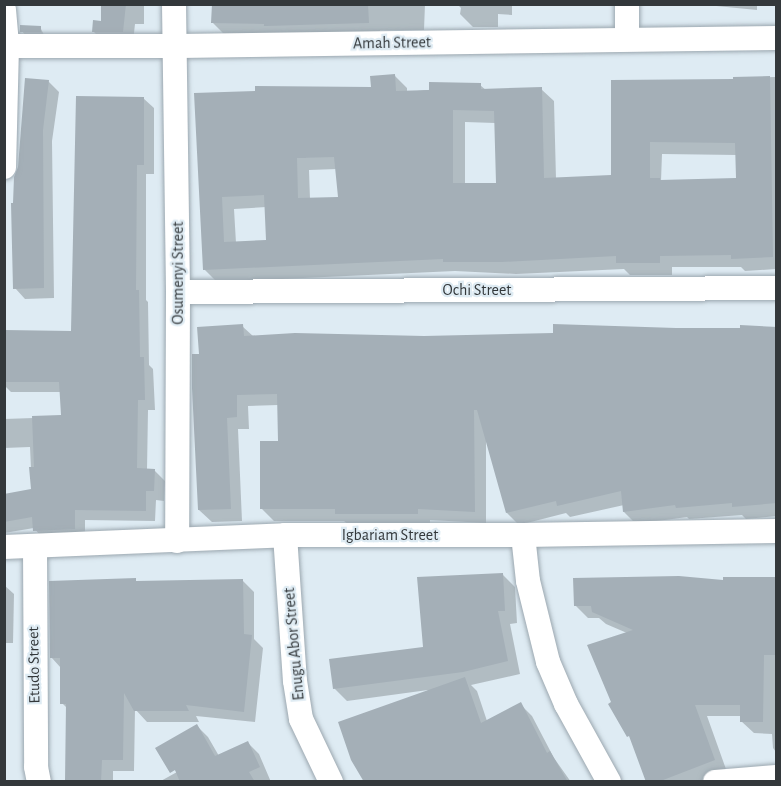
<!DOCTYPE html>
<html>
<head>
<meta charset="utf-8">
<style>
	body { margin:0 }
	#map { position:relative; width:781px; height:786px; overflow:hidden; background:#deebf3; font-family:"Alegreya Sans",sans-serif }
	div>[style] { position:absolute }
	.shadow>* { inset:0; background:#0003 }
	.building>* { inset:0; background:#a4afb7 }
	.roads { filter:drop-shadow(0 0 2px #9ba7af) drop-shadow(0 0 2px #9ba7af) }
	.street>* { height:24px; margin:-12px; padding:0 12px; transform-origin:12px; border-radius:12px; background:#fff }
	span { translate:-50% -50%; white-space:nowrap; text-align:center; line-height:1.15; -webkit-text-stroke:4.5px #deebf3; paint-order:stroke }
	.street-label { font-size:16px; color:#33383b }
	.frame { position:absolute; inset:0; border:6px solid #33383b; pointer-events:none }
</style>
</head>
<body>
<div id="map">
	<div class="shadow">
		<div style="clip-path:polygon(103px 4px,144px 4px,144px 24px,135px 24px,133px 42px,104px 42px,93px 31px,102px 22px)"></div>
		<div style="clip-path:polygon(213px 4px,425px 4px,424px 30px,380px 30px,380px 34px,225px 35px,213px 23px)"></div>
		<div style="clip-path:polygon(457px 4px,512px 4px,512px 15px,498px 14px,498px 27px,473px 27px,460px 14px,461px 8px)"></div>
		<div style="clip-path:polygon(757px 4px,757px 10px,696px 4px)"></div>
		<div style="clip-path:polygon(40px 27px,44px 35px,25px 35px,22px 31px)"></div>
		<div style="clip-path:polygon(evenodd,395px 76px,407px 88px,407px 92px,480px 85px,487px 91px,541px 89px,554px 101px,556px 179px,612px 177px,613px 81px,735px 81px,735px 78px,776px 77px,776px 269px,745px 271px,741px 267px,672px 267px,672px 275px,630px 275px,624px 269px,516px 274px,455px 271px,217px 282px,204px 269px,195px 95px,373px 89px,395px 76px,465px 122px,495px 123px,497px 184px,465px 185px,465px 122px,395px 76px,662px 154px,737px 155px,737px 180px,661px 181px,662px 154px,395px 76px,337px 169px,340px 198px,310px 199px,309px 170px,337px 169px,395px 76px,266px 207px,267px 241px,236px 243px,234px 209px,266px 207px)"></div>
		<div style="clip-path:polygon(48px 81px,59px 92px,52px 141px,54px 298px,25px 299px,15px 288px)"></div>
		<div style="clip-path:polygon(143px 98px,154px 108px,154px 174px,146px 174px,146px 300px,148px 302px,149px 365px,153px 369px,155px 410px,148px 410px,147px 470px,155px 471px,165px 481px,164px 501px,156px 500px,155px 521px,85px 520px,85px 539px,45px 541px,34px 528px,4px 533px,4px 495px,32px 491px,30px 447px,4px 448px,4px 419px,63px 417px,61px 392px,11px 392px,4px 385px,4px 332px,72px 332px)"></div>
		<div style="clip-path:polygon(242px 326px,254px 337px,424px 337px,776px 329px,776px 516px,746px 519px,742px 515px,689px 519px,687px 517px,636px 524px,624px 512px,624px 505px,570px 517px,566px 513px,519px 525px,507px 513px,486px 439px,486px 523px,430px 520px,430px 525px,349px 525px,344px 521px,274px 521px,262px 509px,280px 442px,278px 405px,248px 406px,249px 429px,238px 429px,242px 521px,212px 522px,199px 510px,200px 355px)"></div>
		<div style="clip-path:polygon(502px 574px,515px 587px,517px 623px,510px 624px,520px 674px,471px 685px,477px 691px,487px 721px,520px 704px,532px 716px,554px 758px,571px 782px,365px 782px,428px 690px,347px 701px,334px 688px,424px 648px)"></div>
		<div style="clip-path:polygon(776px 576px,776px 752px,773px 748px,772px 734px,754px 733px,741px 721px,741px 716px,707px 716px,727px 772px,703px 782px,648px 782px,632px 740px,613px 702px,627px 633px,606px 624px,599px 618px,588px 618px,575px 605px,724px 582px,776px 579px)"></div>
		<div style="clip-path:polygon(242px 580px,254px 592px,254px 639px,263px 648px,255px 722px,196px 716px,199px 722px,147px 722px,135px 709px,134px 771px,113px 771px,113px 782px,66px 782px,68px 709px,62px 703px,61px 668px,51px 657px)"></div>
		<div style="clip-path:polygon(4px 585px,14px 594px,13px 643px,4px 643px)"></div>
		<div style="clip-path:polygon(196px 725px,208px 737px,219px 756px,248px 743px,259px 754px,271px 782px,159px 782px,177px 772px,164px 759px)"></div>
	</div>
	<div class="building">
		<div style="clip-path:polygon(101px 4px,126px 4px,123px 32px,92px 32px,93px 20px,101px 21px)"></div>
		<div style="clip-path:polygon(212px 4px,368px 4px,369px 23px,264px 26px,264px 24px,211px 23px)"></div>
		<div style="clip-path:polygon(20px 25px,41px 26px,41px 32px,20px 32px)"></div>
		<div style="clip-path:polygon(evenodd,395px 74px,396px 91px,429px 90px,429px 82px,481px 83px,481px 89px,542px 87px,544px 178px,611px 175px,611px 80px,733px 79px,733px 77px,770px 76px,773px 257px,731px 259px,731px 255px,660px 256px,660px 263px,616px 263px,616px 256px,502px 262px,443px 262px,443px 259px,203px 270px,194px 93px,255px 91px,255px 86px,371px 87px,370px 76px,395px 74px,453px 110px,494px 111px,496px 183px,453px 183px,453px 110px,395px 74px,650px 142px,735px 143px,736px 178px,660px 180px,660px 178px,650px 178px,650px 142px,395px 74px,334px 157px,338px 197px,298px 198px,297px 158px,334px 157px,395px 74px,264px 195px,266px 240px,224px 242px,222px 197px,264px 195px)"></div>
		<div style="clip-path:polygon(25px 78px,49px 80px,43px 130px,44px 288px,13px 289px,11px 203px,13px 203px,14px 177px,18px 167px)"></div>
		<div style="clip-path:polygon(76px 96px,144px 97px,144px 165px,137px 165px,136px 290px,139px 290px,140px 357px,144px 357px,145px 400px,138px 400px,137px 468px,155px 469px,154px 491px,146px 491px,146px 511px,75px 510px,75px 529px,33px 531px,32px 517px,4px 522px,4px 494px,31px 489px,29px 467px,34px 467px,32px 416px,61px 415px,59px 382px,4px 382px,4px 330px,71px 331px)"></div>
		<div style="clip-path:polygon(243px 324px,244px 336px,295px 333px,424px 336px,553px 333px,553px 324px,676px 328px,740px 328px,740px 325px,777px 327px,777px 503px,732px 507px,732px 503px,676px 508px,675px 505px,623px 512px,621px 491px,557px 506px,556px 501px,506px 513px,477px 410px,474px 410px,475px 512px,418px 509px,418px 514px,335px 514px,335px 509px,260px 509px,260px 441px,278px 441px,277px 394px,237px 395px,237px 417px,227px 418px,231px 509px,198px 510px,192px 388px,192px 354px,199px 354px,197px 327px)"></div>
		<div style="clip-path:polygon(503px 573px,505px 611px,498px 611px,508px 661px,463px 672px,333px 689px,329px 659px,423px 647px,417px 577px)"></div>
		<div style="clip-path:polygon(679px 576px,723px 580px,723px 577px,777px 577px,777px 655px,764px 655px,763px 722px,740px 722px,740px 705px,695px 705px,715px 760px,658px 782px,646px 782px,629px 736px,627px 737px,608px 704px,611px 702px,587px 645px,633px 630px,592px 612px,591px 606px,574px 606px,573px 578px)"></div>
		<div style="clip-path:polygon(136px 578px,136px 581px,243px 579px,244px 634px,252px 635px,244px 712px,186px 705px,189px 711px,134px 711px,124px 693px,123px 760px,102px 760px,101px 782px,65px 782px,66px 704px,60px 704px,60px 658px,50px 658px,49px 581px)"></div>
		<div style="clip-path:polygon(465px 677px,481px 723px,521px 702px,547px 753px,550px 751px,568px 782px,364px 782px,351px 760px,338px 722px)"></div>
		<div style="clip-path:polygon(197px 724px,215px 756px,248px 741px,260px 767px,249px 772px,255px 782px,180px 782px,175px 770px,170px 773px,155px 748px)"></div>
	</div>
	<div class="roads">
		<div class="street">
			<div style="left:174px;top:4px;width:288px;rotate:89.2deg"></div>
			<div style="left:178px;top:292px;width:249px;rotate:90.2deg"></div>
			<div style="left:627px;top:4px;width:35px;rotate:90deg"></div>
			<div style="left:4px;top:10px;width:36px;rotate:85deg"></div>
			<div style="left:7px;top:46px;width:121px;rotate:91.4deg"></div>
			<div style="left:7px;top:46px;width:172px"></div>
			<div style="left:179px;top:46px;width:597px;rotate:-0.77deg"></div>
			<div style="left:178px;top:292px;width:598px;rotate:-0.38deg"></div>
			<div style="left:285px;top:535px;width:146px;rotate:86.1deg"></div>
			<div style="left:295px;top:681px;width:38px;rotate:81deg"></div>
			<div style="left:301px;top:719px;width:70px;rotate:64.5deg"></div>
			<div style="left:523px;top:535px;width:46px;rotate:83.8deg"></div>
			<div style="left:528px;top:581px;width:83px;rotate:76.1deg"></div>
			<div style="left:548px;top:662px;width:46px;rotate:66.8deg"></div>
			<div style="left:566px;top:704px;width:89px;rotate:61.1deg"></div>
			<div style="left:4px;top:547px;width:281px;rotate:-2.4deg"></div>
			<div style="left:285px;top:535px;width:238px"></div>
			<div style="left:523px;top:535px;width:253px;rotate:-0.9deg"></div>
			<div style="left:35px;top:547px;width:220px;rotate:89.7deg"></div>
			<div style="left:36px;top:767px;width:15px;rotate:79deg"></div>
			<div style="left:715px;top:782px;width:61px;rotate:-4.7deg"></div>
		</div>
	</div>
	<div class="street-label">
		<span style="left:392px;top:43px;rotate:-1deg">Amah Street</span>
		<span style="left:178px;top:273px;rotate:-90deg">Osumenyi Street</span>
		<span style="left:477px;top:290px">Ochi Street</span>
		<span style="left:390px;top:535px">Igbariam Street</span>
		<span style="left:294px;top:644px;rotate:-95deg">Enugu Abor Street</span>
		<span style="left:34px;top:665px;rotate:-91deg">Etudo Street</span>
	</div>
	<div class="frame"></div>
</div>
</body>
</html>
